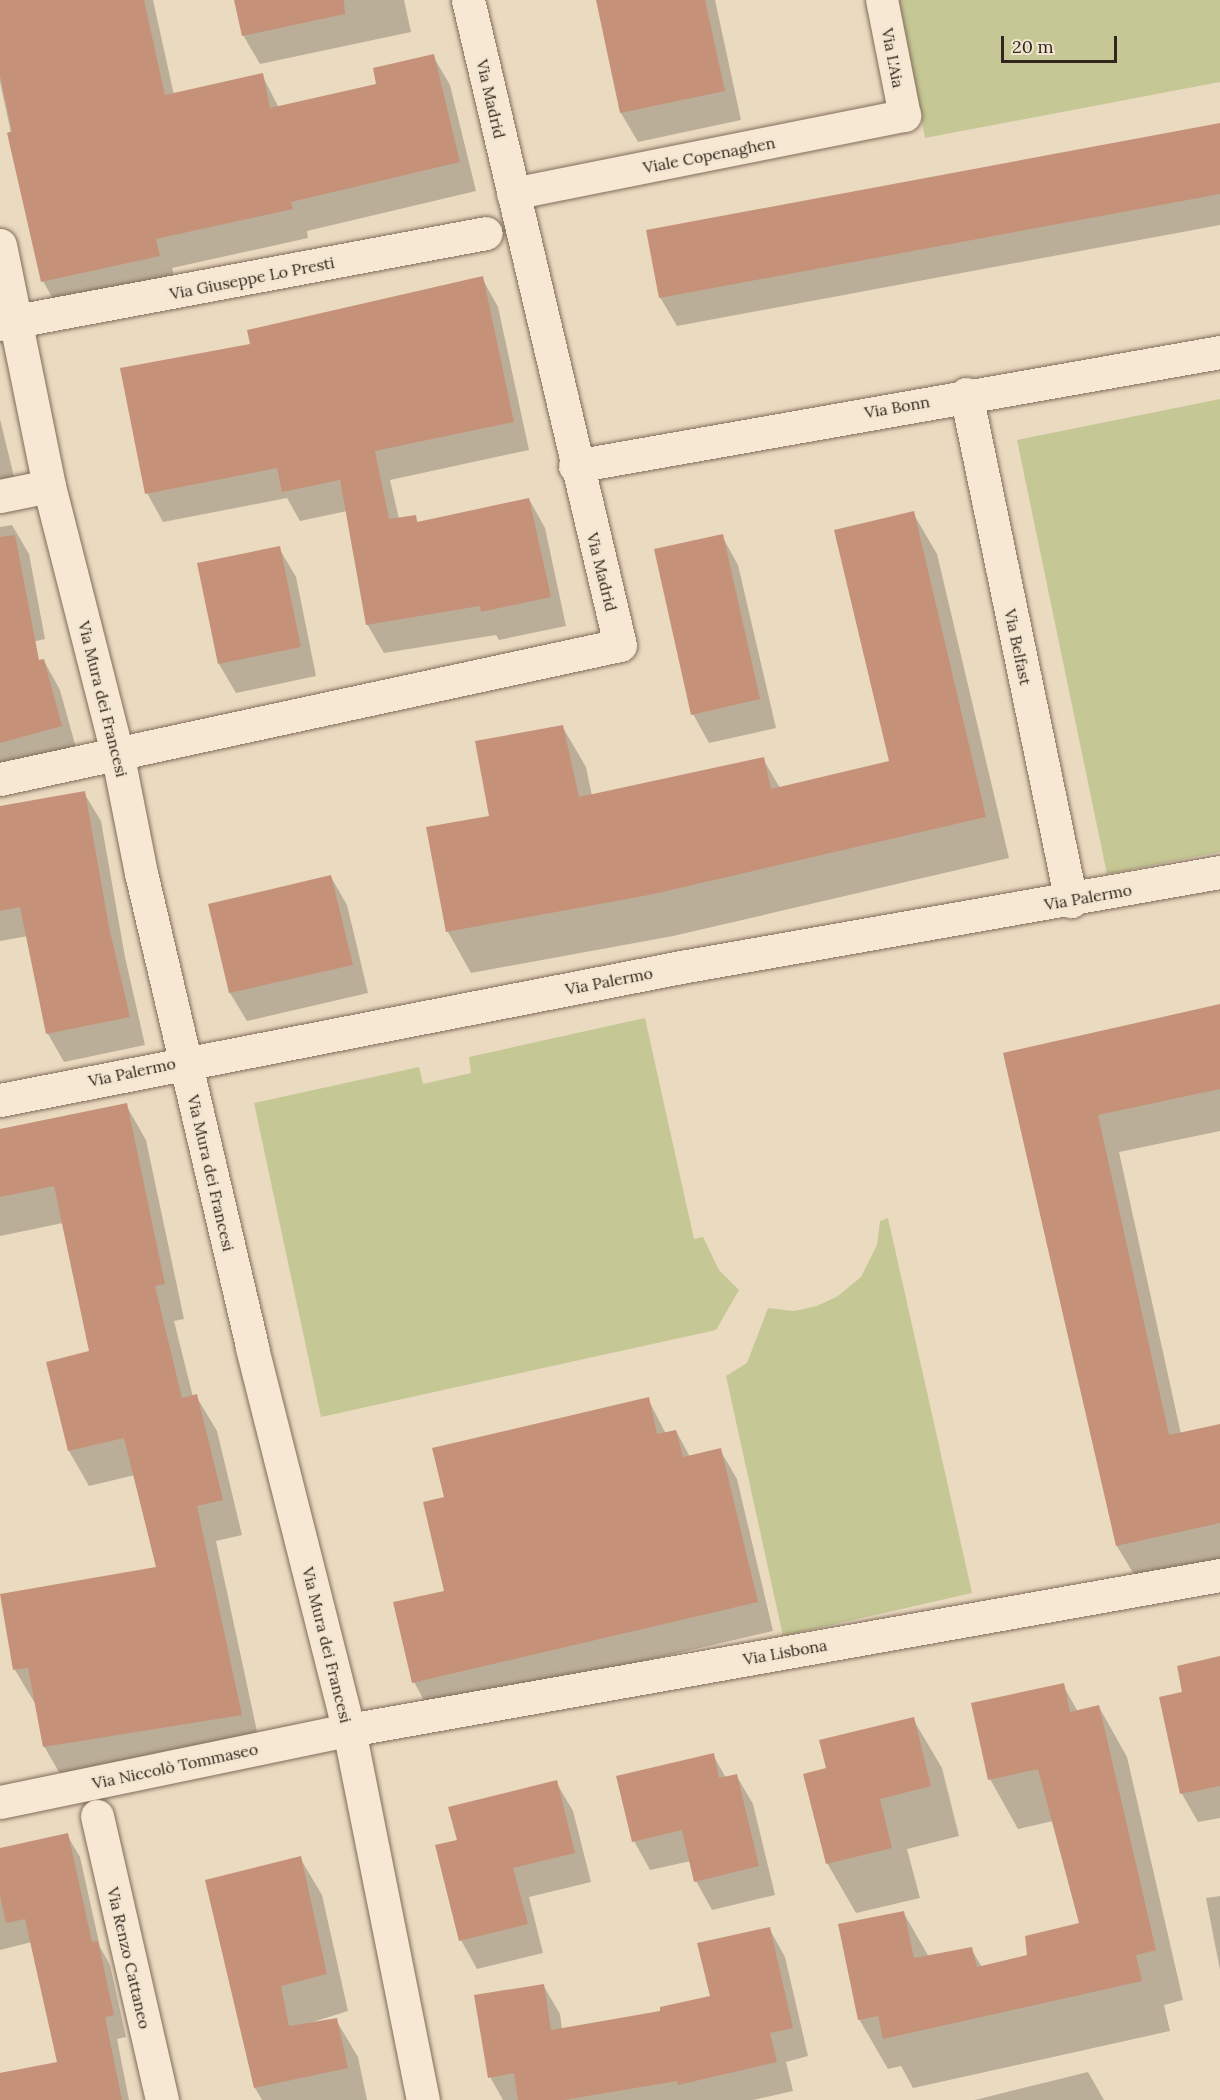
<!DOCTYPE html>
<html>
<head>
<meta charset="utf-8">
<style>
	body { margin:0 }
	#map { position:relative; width:1220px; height:2100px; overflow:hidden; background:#eadac0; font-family:Lora,serif }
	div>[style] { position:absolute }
	.green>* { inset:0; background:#c5c795 }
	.shadow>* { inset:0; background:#0003 }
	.building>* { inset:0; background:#c59279 }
	.roads { filter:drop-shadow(0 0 2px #816c59) drop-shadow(0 0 2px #816c59) }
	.pedestrian>* { height:32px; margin:-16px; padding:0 16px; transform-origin:16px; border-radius:16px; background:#f6e8d2 }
	.minor>* { height:33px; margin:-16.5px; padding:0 16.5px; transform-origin:16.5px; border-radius:16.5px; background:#f6e8d2 }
	.tertiary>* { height:33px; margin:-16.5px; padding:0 16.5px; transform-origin:16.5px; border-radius:16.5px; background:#f6e8d2 }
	span { translate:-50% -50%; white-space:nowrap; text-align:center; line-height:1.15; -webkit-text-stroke:4.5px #f2e5cf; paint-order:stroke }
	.street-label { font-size:16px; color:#32251d }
	.scale { position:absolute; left:1001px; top:36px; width:116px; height:27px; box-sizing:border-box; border:3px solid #32251d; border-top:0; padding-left:8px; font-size:18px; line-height:21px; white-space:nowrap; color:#32251d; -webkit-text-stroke:4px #f2e5cf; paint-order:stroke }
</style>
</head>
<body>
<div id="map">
	<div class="green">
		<div style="clip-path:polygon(899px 0,1220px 0,1220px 82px,925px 138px)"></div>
		<div style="clip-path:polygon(1220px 399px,1220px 852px,1107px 874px,1017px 440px)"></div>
		<div style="clip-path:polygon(645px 1018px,694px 1239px,703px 1237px,719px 1270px,739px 1290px,716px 1330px,321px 1417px,254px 1103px,419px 1067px,423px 1084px,471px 1073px,469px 1057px)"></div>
		<div style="clip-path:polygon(888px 1218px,972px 1593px,783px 1636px,726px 1376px,747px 1363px,768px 1308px,794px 1311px,817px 1306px,838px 1296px,861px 1277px,877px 1245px,880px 1221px)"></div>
	</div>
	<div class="shadow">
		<div style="clip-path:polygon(0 0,153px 0,174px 95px,262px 75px,279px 108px,378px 85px,433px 56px,450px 85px,476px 191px,307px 231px,308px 238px,172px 268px,176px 284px,59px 310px,43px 281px,0 82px)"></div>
		<div style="clip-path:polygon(236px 0,404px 0,411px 32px,260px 64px,243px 35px)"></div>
		<div style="clip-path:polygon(597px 0,715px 0,741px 120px,638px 142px,621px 113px)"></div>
		<div style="clip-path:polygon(1220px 125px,1220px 225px,677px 326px,660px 297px)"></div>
		<div style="clip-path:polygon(482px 278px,498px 307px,529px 450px,390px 480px,399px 519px,415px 517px,418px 523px,529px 499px,545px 528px,566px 626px,499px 640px,496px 635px,384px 653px,367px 624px,347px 511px,300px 521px,287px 498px,163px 522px,147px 493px,252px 345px)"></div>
		<div style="clip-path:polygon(0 419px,16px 485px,0 488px)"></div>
		<div style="clip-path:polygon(913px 513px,937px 554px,1009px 858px,673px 936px,471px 973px,448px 932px,428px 829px,491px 817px,562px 726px,586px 767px,592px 796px,763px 759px,780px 788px,891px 762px)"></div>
		<div style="clip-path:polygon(12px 525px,29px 554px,45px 639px,0 649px,0 527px)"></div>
		<div style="clip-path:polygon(722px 536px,738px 565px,776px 728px,709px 743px,693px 714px)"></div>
		<div style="clip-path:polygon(279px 548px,296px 577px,316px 676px,236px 693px,219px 664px)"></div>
		<div style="clip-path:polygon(44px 661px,60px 690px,78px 755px,0 776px,0 673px)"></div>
		<div style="clip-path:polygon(84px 793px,101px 821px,125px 957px,145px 1045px,64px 1062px,48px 1034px,28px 936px,0 941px,0 808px)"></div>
		<div style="clip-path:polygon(331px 877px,347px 905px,368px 993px,247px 1021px,230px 993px)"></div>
		<div style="clip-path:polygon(1220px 1006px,1220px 1131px,1119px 1152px,1181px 1434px,1220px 1426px,1220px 1565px,1139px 1583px,1117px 1546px,1005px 1054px)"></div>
		<div style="clip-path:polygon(126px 1105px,146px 1140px,184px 1319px,174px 1321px,193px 1397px,196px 1396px,217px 1431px,242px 1535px,216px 1541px,261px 1750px,64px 1781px,44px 1746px,36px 1705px,15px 1670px,158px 1569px,135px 1475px,89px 1486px,69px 1451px,48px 1363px,91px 1352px,63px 1223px,0 1236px,0 1131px)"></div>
		<div style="clip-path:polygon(648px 1399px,666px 1434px,676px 1431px,690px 1457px,720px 1450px,737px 1479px,773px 1631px,430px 1711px,414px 1682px,446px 1592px,445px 1498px)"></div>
		<div style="clip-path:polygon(1220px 1658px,1220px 1818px,1198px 1822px,1182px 1794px,1184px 1693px)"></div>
		<div style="clip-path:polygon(1063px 1685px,1078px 1712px,1099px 1707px,1127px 1757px,1183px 2000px,1164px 2005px,1170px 2031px,913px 2088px,901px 2066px,888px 2069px,859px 2019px,903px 1912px,929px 1957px,971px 1949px,982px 1967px,1028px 1957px,1081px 1924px,1053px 1821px,1018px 1829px,990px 1779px)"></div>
		<div style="clip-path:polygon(913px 1719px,942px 1768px,959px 1836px,907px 1849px,920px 1898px,856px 1913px,827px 1863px,828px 1769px)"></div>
		<div style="clip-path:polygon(713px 1755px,726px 1778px,736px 1775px,753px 1804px,775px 1895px,712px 1910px,696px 1881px,691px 1861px,650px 1870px,634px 1841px)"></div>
		<div style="clip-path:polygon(556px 1782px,573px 1811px,591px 1882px,529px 1897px,543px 1953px,477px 1969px,461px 1940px,458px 1841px)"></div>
		<div style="clip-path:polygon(67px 1835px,80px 1857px,100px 1947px,110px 1965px,126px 2037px,117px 2039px,129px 2100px,0 2100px,0 2073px,58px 2063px,32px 1942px,0 1950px,0 1850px)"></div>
		<div style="clip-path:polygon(300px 1858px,322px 1895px,348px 2011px,303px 2025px,336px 2020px,358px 2057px,367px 2100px,262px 2100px,255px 2088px)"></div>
		<div style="clip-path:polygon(1220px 1896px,1220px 1970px,1206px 1898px)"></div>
		<div style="clip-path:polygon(769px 1928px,785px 1957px,808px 2056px,786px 2062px,793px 2091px,753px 2100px,503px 2100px,490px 2077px,543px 1985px,560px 2014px,562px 2029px,662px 2012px,712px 1997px)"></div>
		<div style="clip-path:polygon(1088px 2072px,1104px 2100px,975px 2100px)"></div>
	</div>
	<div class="building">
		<div style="clip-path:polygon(0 0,144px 0,165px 95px,263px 73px,270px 108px,376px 84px,373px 68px,434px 54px,460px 162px,291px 202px,293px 209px,156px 239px,160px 256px,41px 282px,7px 133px,12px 131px,0 76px)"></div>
		<div style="clip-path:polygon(234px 0,344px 0,345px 14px,242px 36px)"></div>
		<div style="clip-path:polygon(596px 0,705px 0,725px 91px,620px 113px)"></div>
		<div style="clip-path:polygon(1220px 123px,1220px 194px,659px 298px,646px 230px)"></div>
		<div style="clip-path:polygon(483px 276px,514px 422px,375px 451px,389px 519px,416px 515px,417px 522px,529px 498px,551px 597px,481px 612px,480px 606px,366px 625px,340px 480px,282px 492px,277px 468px,145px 494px,120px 368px,250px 344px,247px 330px)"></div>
		<div style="clip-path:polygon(914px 511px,986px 817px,649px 895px,446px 932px,426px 827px,489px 816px,475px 741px,563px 725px,579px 797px,764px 757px,771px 789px,889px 761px,834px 530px)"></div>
		<div style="clip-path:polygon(723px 534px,760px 699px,691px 715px,654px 549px)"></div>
		<div style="clip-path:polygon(15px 535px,39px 660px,44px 659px,62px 726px,0 743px,0 537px)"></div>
		<div style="clip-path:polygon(280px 546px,301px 647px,218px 664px,197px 563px)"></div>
		<div style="clip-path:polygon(85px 791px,109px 927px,130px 1017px,46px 1034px,20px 907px,0 911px,0 806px)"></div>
		<div style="clip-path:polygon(331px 875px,353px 965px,229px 993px,208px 904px)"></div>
		<div style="clip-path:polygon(1220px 1004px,1220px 1089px,1098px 1115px,1169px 1435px,1220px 1424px,1220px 1523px,1116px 1546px,1003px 1053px)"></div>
		<div style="clip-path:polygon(127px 1103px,165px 1284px,155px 1286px,182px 1398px,197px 1394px,223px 1500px,197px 1506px,242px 1715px,43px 1747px,28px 1668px,13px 1670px,0 1594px,156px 1567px,124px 1438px,68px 1451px,46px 1362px,89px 1351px,54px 1186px,0 1197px,0 1129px)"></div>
		<div style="clip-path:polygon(649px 1397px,657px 1434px,676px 1430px,683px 1457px,721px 1448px,758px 1602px,412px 1683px,393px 1602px,444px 1591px,423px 1502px,444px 1497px,432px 1448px)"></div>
		<div style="clip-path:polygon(1220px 1656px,1220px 1786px,1180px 1794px,1159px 1697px,1182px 1692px,1177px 1666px)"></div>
		<div style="clip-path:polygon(1064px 1683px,1070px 1712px,1099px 1705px,1156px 1950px,1136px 1955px,1142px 1981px,883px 2039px,878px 2016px,858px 2020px,838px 1924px,904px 1911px,914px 1958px,972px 1947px,977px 1967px,1027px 1955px,1025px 1936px,1079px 1923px,1038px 1769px,988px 1780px,971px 1703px)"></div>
		<div style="clip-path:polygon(914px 1717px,931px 1786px,880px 1799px,892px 1848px,826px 1864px,803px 1774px,826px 1768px,819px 1740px)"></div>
		<div style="clip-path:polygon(714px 1753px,719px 1778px,737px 1774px,759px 1866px,694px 1882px,682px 1830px,632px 1842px,616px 1776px)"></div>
		<div style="clip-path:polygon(557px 1780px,575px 1853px,513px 1868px,528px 1924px,459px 1941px,435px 1845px,457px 1840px,448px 1807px)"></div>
		<div style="clip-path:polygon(68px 1833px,92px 1942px,98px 1941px,114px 2015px,105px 2017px,122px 2100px,0 2100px,0 2073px,57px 2062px,25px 1919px,6px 1923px,0 1896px,0 1848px)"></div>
		<div style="clip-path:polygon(301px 1856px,327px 1974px,281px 1986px,289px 2026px,337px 2018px,348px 2068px,254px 2088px,205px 1880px)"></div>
		<div style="clip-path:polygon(770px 1927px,793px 2028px,770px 2033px,777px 2062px,678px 2085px,677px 2081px,564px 2100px,518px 2100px,514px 2073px,488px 2078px,474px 1995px,544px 1984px,551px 2030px,660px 2011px,660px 2007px,710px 1996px,697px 1943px)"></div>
	</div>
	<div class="roads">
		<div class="pedestrian">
			<div style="left:513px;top:194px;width:400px;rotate:-11.3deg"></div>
			<div style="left:905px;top:116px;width:118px;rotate:-101.2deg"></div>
		</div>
		<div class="minor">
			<div style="left:0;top:324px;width:494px;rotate:-10.6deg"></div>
			<div style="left:966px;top:394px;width:518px;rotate:78.3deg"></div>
			<div style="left:575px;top:466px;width:655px;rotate:-10.02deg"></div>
			<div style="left:0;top:496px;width:50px;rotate:-11.5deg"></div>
			<div style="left:0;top:779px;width:634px;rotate:-12.2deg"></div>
			<div style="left:620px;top:645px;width:663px;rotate:-103.26deg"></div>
			<div style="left:0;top:1100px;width:694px;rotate:-11.05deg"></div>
			<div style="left:681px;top:967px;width:547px;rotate:-10deg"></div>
			<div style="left:0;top:1802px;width:356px;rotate:-11.7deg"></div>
			<div style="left:349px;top:1730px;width:885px;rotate:-10.09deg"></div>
			<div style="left:97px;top:1816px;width:291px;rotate:77.1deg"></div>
		</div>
		<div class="tertiary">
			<div style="left:0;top:245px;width:246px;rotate:78.5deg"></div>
			<div style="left:49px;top:486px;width:275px;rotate:75.7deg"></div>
			<div style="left:117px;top:752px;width:123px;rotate:78.8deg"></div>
			<div style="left:141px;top:873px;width:488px;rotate:76.8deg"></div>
			<div style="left:252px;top:1348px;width:394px;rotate:75.8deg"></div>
			<div style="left:349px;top:1730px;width:377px;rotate:78.7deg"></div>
		</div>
	</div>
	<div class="street-label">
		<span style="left:893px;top:58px;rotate:79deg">Via L'Aia</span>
		<span style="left:491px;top:99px;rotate:77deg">Via Madrid</span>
		<span style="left:709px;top:155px;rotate:-11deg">Viale Copenaghen</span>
		<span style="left:252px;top:278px;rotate:-11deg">Via Giuseppe Lo Presti</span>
		<span style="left:897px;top:407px;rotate:-10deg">Via Bonn</span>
		<span style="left:602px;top:572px;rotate:76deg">Via Madrid</span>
		<span style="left:1018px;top:647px;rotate:78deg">Via Belfast</span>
		<span style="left:103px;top:699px;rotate:76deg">Via Mura dei Francesi</span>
		<span style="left:1088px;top:897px;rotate:-10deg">Via Palermo</span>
		<span style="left:609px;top:981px;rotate:-11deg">Via Palermo</span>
		<span style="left:132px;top:1072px;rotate:-12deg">Via Palermo</span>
		<span style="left:211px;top:1173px;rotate:77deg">Via Mura dei Francesi</span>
		<span style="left:327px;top:1645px;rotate:76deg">Via Mura dei Francesi</span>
		<span style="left:785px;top:1652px;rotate:-10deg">Via Lisbona</span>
		<span style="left:175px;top:1766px;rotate:-12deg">Via Niccolò Tommaseo</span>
		<span style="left:129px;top:1958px;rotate:77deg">Via Renzo Cattaneo</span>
	</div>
	<div class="scale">20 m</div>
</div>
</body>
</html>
